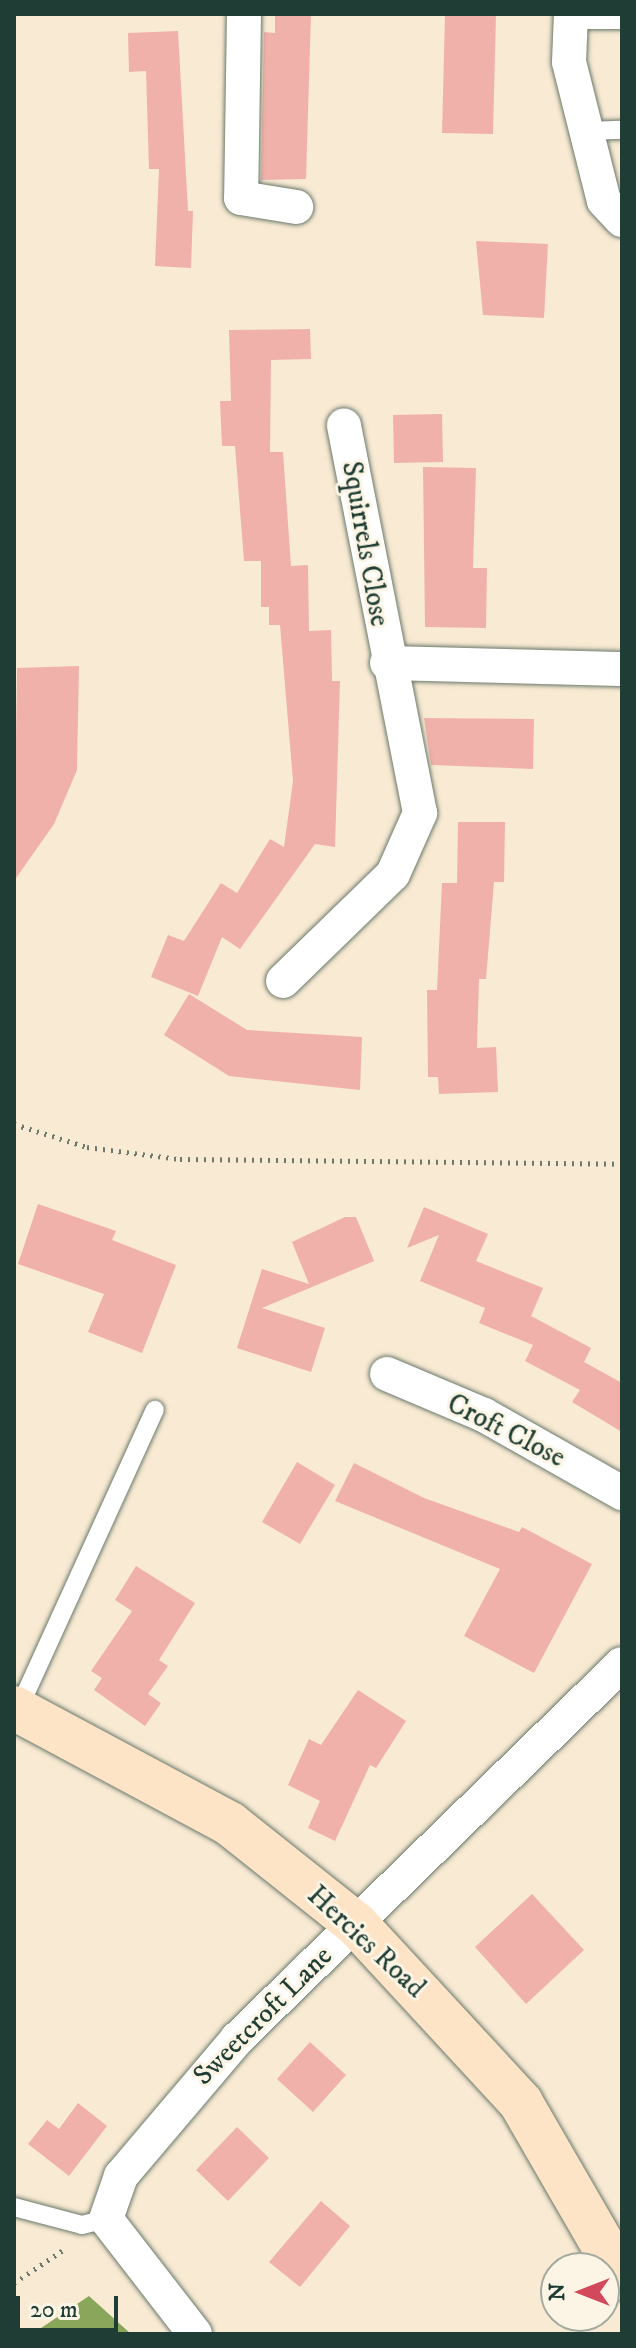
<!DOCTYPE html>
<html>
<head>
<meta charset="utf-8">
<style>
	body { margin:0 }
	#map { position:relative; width:636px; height:2348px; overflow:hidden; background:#f8ead3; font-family:"IM FELL DW Pica",serif }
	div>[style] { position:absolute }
	.forest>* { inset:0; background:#89a65a }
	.building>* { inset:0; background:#f1b1ab }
	.path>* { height:5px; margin-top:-2.5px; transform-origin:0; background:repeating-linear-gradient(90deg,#6b7a6c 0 2px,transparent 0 8px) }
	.roads { filter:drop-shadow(0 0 2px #6b7a6c) drop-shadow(0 0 2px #6b7a6c) }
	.lane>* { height:18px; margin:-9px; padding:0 9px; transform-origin:9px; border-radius:9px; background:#fff }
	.street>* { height:34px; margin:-17px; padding:0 17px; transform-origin:17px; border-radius:17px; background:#fff }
	.secondary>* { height:44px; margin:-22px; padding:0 22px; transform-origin:22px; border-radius:22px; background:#fee4c6 }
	span { translate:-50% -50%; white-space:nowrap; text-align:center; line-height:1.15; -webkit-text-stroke:6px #fcf5e5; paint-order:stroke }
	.street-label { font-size:28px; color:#1f3d34 }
	.frame { position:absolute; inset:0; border:16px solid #1f3d34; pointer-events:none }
	.north { position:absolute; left:540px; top:2252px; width:80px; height:80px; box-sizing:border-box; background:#fcf5e5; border:2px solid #a4ab9e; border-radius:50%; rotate:270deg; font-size:22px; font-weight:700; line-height:32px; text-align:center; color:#1f3d34 }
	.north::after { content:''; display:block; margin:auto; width:28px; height:36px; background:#d1495b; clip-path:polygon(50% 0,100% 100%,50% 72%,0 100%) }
	.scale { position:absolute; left:16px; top:2296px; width:102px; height:36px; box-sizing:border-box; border:4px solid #1f3d34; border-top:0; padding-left:10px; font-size:24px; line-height:28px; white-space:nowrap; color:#1f3d34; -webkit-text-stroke:6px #fcf5e5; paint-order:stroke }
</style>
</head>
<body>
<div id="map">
	<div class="forest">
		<div style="clip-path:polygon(89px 2296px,131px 2334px,32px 2334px)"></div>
	</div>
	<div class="building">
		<div style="clip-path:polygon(275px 14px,311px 14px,306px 179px,261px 180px,264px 32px,275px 33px)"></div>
		<div style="clip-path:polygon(445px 14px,496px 14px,493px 134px,442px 133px)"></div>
		<div style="clip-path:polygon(178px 31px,188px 211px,193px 211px,191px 268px,155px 266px,159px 169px,149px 169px,146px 71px,129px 72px,128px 33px)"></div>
		<div style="clip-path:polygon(476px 241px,548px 244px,544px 318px,483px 315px)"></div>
		<div style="clip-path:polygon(310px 329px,311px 359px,271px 360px,270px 452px,283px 452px,291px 566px,308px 565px,309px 631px,331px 630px,332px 681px,340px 681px,335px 847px,315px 844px,240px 949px,222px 937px,198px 996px,151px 977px,168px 935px,184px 941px,221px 883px,237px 893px,270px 839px,284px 847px,293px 781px,280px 625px,269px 625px,269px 607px,261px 607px,261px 561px,244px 561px,235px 446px,222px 446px,220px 401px,231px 401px,229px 330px)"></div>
		<div style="clip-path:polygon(442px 414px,443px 462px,394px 463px,393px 415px)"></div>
		<div style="clip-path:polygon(423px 467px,476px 468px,473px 568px,487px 568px,486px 628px,425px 627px)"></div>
		<div style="clip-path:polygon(79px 666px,77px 770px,54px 824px,14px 881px,17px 668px)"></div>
		<div style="clip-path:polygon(424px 718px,534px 719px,533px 769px,431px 765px)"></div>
		<div style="clip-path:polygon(458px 822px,505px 822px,504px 882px,494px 882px,486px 979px,479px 979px,477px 1048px,496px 1047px,498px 1092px,439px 1094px,438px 1077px,428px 1077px,427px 990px,437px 990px,442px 883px,457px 883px)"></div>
		<div style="clip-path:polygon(189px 994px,247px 1030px,362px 1037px,360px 1090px,229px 1076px,164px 1035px)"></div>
		<div style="clip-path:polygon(38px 1204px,116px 1231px,112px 1240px,176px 1265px,142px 1353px,88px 1332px,104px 1294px,18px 1264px)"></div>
		<div style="clip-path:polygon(424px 1207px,488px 1234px,476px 1261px,543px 1288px,531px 1316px,591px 1348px,584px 1362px,622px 1383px,622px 1432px,572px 1402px,580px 1390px,525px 1361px,533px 1345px,479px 1323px,485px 1308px,420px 1281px,439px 1235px,407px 1248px)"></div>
		<div style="clip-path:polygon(345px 1217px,356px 1217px,374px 1261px,262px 1308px,325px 1328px,311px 1372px,237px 1348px,262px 1269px,309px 1284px,292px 1242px)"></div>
		<div style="clip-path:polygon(297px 1462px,335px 1485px,300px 1544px,262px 1522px)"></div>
		<div style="clip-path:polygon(354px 1463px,424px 1498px,519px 1532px,522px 1527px,592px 1564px,534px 1673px,464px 1636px,500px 1569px,335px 1501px)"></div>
		<div style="clip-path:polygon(136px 1566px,195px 1603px,159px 1660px,168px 1666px,148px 1694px,161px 1703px,145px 1726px,94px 1690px,102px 1678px,91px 1671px,132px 1611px,115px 1600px)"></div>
		<div style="clip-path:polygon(358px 1690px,406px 1721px,376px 1768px,370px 1765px,335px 1841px,308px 1828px,320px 1801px,288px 1785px,309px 1739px,321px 1745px)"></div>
		<div style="clip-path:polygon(532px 1894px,584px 1950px,526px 2004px,475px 1947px)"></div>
		<div style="clip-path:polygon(310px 2042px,346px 2075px,313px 2112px,277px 2079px)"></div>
		<div style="clip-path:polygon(78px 2103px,107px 2126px,69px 2176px,28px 2144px,47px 2120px,59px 2129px)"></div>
		<div style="clip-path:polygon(237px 2127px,269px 2158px,228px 2201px,196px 2170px)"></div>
		<div style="clip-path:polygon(321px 2201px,350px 2226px,300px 2287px,269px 2262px)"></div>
	</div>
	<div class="path">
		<div style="left:14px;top:1124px;width:77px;rotate:17.5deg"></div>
		<div style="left:87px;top:1147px;width:94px;rotate:7.4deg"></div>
		<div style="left:180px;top:1159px;width:442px;rotate:0.6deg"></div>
		<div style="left:14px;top:2283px;width:63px;rotate:-33.9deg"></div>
	</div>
	<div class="roads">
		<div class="lane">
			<div style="left:571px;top:20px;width:51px"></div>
			<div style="left:586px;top:131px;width:36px;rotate:-2deg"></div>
			<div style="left:18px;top:1710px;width:330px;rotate:-65.5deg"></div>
			<div style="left:14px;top:2207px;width:70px;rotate:14.8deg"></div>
			<div style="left:82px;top:2225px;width:25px;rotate:-14deg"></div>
		</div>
		<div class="street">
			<div style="left:244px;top:14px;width:184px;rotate:90.9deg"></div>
			<div style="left:241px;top:198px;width:56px;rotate:9.3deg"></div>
			<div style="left:571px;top:14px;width:48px;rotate:92.4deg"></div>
			<div style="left:569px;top:62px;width:143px;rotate:75.9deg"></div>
			<div style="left:604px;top:201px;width:26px;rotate:47deg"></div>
			<div style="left:387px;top:663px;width:235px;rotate:1.5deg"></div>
			<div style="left:283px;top:981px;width:153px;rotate:-44.2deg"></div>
			<div style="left:393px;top:874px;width:67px;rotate:-66.1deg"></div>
			<div style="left:420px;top:813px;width:395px;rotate:-101.1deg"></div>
			<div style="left:387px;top:1374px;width:105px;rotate:22.9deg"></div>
			<div style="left:484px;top:1415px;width:159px;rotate:29.5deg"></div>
			<div style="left:195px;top:2334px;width:145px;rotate:-127.7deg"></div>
			<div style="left:106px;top:2219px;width:46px;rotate:-70.8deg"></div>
			<div style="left:121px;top:2176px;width:180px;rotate:-49.7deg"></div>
			<div style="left:237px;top:2039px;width:537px;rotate:-44.25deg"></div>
		</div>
		<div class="secondary">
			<div style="left:14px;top:1708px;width:245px;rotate:28.2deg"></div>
			<div style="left:230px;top:1824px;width:162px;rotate:38.5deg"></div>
			<div style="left:357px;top:1925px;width:242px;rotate:47.3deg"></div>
			<div style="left:521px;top:2103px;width:202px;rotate:60deg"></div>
		</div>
	</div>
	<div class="street-label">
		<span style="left:365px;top:544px;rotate:80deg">Squirrels Close</span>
		<span style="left:506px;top:1431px;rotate:27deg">Croft Close</span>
		<span style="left:366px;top:1942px;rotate:43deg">Hercies Road</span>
		<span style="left:263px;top:2016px;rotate:-45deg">Sweetcroft Lane</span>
	</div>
	<div class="frame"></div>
	<div class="north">N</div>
	<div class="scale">20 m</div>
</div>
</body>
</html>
